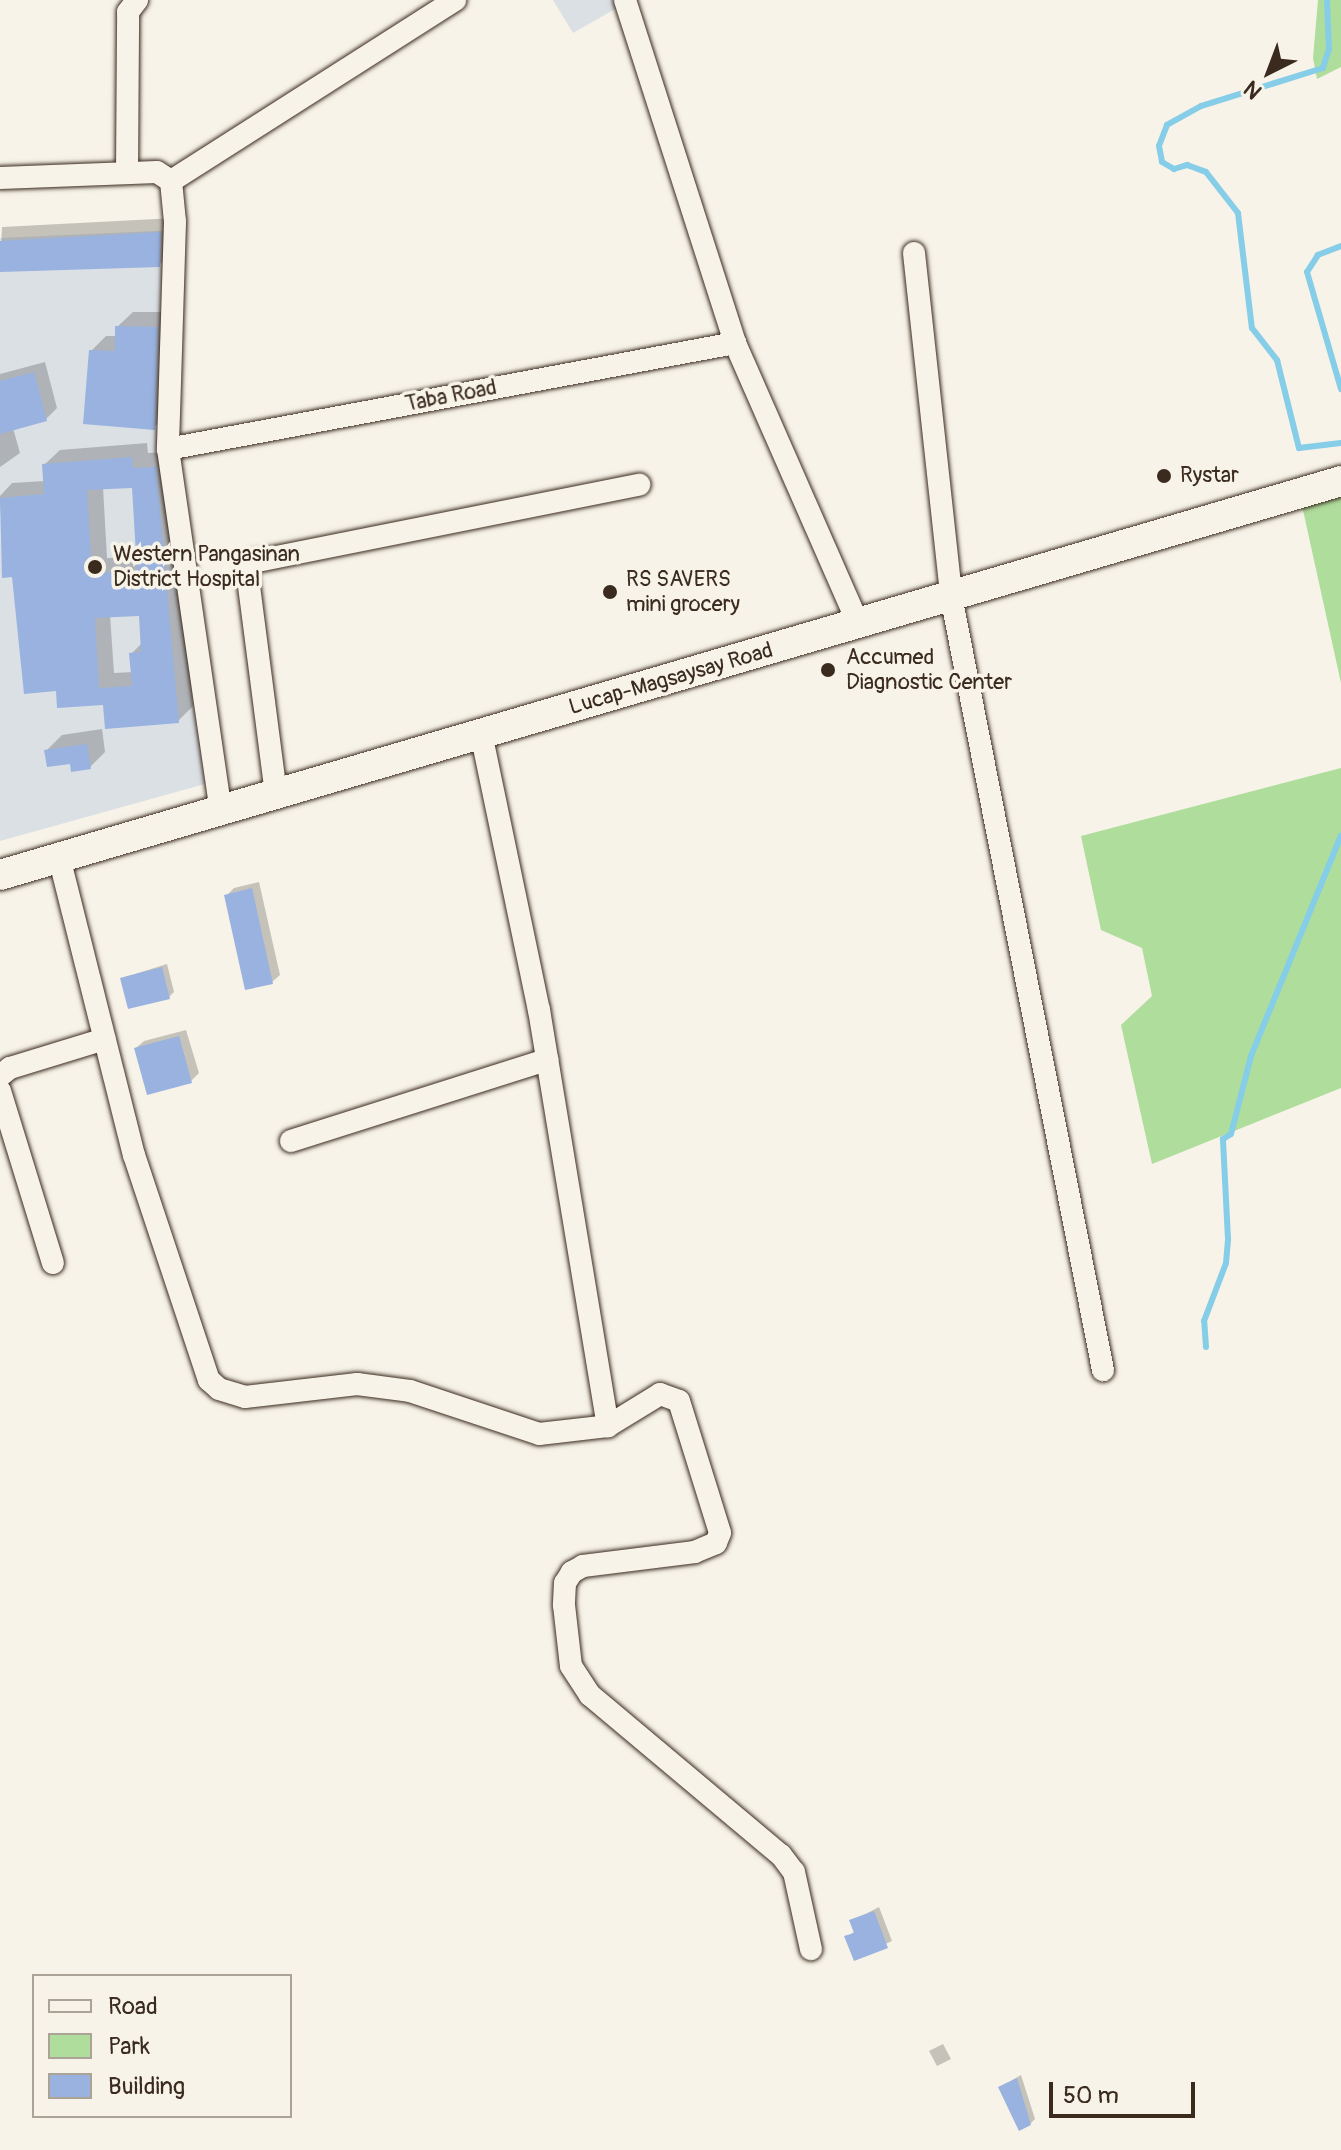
<!DOCTYPE html>
<html>
<head>
<meta charset="utf-8">
<style>
	body { margin:0 }
	#map { position:relative; width:1341px; height:2150px; overflow:hidden; background:#f7f3e8; font-family:Pangolin,sans-serif }
	div>[style] { position:absolute }
	.built>* { inset:0; background:#dbe0e5 }
	.green>* { inset:0; background:#afdd9c }
	.shadow>* { inset:0; background:#0003 }
	.stream>* { height:6px; margin:-3px; padding:0 3px; transform-origin:3px; border-radius:3px; background:#86cde8 }
	.building>* { inset:0; background:#99b2df }
	.roads { filter:drop-shadow(0 0 2px #3b2a1e) drop-shadow(0 0 2px #3b2a1e) }
	.street>* { height:22px; margin:-11px; padding:0 11px; transform-origin:11px; border-radius:11px; background:#f7f3e8 }
	.secondary>* { height:30px; margin:-15px; padding:0 15px; transform-origin:15px; border-radius:15px; background:#f7f3e8 }
	.dots>* { width:22px; height:22px; translate:-50% -50%; box-sizing:border-box; border:4px solid #f7f3e8; border-radius:50% }
	span { translate:-50% -50%; white-space:nowrap; text-align:center; line-height:1.15; -webkit-text-stroke:7px #f7f3e8; paint-order:stroke }
	.street-label { font-size:22px; color:#3b2a1e }
	.poi-label { font-size:22px; color:#3b2a1e }
	.left { translate:0 -50%; text-align:left }
	.legend { position:absolute; left:32px; top:1974px; width:260px; height:144px; box-sizing:border-box; background:#f7f3e8; border:2px solid #aca397; margin:0; padding:10px 14px; list-style:none; font-size:24px; color:#3b2a1e }
	.legend li { display:flex; align-items:center; gap:16px; height:40px }
	.legend b { width:40px; border:2px solid #aca397 }
	.north { position:absolute; left:1229px; top:32px; width:80px; height:80px; -webkit-text-stroke:6px #f7f3e8; paint-order:stroke; rotate:222deg; font-size:22px; font-weight:700; line-height:32px; text-align:center; color:#3b2a1e }
	.north::after { content:''; display:block; margin:auto; width:28px; height:36px; background:#3b2a1e; clip-path:polygon(50% 0,100% 100%,50% 72%,0 100%) }
	.scale { position:absolute; left:1049px; top:2082px; width:146px; height:36px; box-sizing:border-box; border:4px solid #3b2a1e; border-top:0; padding-left:10px; font-size:24px; line-height:28px; white-space:nowrap; color:#3b2a1e; -webkit-text-stroke:6px #f7f3e8; paint-order:stroke }
</style>
</head>
<body>
<div id="map">
	<div class="built">
		<div style="clip-path:polygon(553px 0,631px 0,573px 33px)"></div>
		<div style="clip-path:polygon(177px 230px,172px 443px,223px 779px,0 841px,0 238px)"></div>
	</div>
	<div class="green">
		<div style="clip-path:polygon(1318px 0,1341px 0,1341px 67px,1317px 79px,1313px 58px)"></div>
		<div style="clip-path:polygon(1341px 491px,1341px 683px,1301px 501px)"></div>
		<div style="clip-path:polygon(1341px 768px,1341px 1088px,1152px 1164px,1121px 1025px,1152px 996px,1142px 948px,1101px 930px,1081px 836px)"></div>
	</div>
	<div class="shadow">
		<div style="clip-path:polygon(175px 218px,174px 250px,159px 265px,0 270px,2px 227px)"></div>
		<div style="clip-path:polygon(133px 312px,172px 312px,169px 412px,154px 427px,91px 351px,106px 336px,117px 336px,117px 327px)"></div>
		<div style="clip-path:polygon(45px 362px,57px 408px,46px 419px,13px 428px,20px 453px,0 467px,0 374px)"></div>
		<div style="clip-path:polygon(evenodd,147px 443px,148px 453px,171px 452px,193px 706px,178px 721px,58px 689px,14px 575px,4px 576px,0 496px,12px 483px,45px 481px,44px 465px,60px 450px,147px 443px,134px 486px,138px 557px,107px 558px,103px 487px,134px 486px,147px 443px,141px 614px,143px 642px,131px 654px,133px 672px,114px 673px,110px 615px,141px 614px)"></div>
		<div style="clip-path:polygon(102px 729px,105px 752px,90px 767px,47px 750px,62px 735px)"></div>
		<div style="clip-path:polygon(259px 882px,280px 975px,272px 982px,227px 895px,234px 888px)"></div>
		<div style="clip-path:polygon(167px 964px,174px 992px,169px 997px,122px 978px)"></div>
		<div style="clip-path:polygon(186px 1030px,199px 1073px,191px 1081px,136px 1048px,144px 1041px)"></div>
		<div style="clip-path:polygon(879px 1907px,892px 1941px,855px 1958px,847px 1937px,855px 1931px,852px 1921px)"></div>
		<div style="clip-path:polygon(943px 2044px,951px 2059px,937px 2066px,929px 2051px)"></div>
		<div style="clip-path:polygon(1021px 2075px,1035px 2119px,1030px 2124px,1000px 2087px)"></div>
	</div>
	<div class="stream">
		<div style="left:1327px;top:0;width:49px;rotate:87.7deg"></div>
		<div style="left:1329px;top:49px;width:20px;rotate:108deg"></div>
		<div style="left:1323px;top:68px;width:128px;rotate:162.7deg"></div>
		<div style="left:1201px;top:106px;width:39px;rotate:151deg"></div>
		<div style="left:1167px;top:125px;width:22px;rotate:111deg"></div>
		<div style="left:1159px;top:146px;width:16px;rotate:79deg"></div>
		<div style="left:1162px;top:162px;width:14px;rotate:30deg"></div>
		<div style="left:1174px;top:169px;width:14px;rotate:-17deg"></div>
		<div style="left:1187px;top:165px;width:20px;rotate:20deg"></div>
		<div style="left:1206px;top:172px;width:52px;rotate:52deg"></div>
		<div style="left:1238px;top:213px;width:116px;rotate:83.1deg"></div>
		<div style="left:1252px;top:328px;width:41px;rotate:52deg"></div>
		<div style="left:1277px;top:360px;width:91px;rotate:76deg"></div>
		<div style="left:1299px;top:448px;width:42px;rotate:-6.8deg"></div>
		<div style="left:1341px;top:246px;width:25px;rotate:159deg"></div>
		<div style="left:1318px;top:255px;width:20px;rotate:123deg"></div>
		<div style="left:1307px;top:272px;width:122px;rotate:73.8deg"></div>
		<div style="left:1206px;top:1347px;width:26px;rotate:-94deg"></div>
		<div style="left:1204px;top:1321px;width:62px;rotate:-69.2deg"></div>
		<div style="left:1226px;top:1263px;width:24px;rotate:-85deg"></div>
		<div style="left:1228px;top:1239px;width:100px;rotate:-92.9deg"></div>
		<div style="left:1223px;top:1139px;width:9px;rotate:-32deg"></div>
		<div style="left:1231px;top:1134px;width:81px;rotate:-75.6deg"></div>
		<div style="left:1251px;top:1056px;width:238px;rotate:-67.8deg"></div>
	</div>
	<div class="building">
		<div style="clip-path:polygon(161px 232px,160px 267px,0 272px,0 241px)"></div>
		<div style="clip-path:polygon(115px 326px,158px 327px,155px 430px,83px 424px,89px 350px,115px 351px)"></div>
		<div style="clip-path:polygon(34px 372px,47px 421px,0 434px,0 381px)"></div>
		<div style="clip-path:polygon(evenodd,132px 457px,133px 468px,156px 467px,179px 723px,105px 729px,103px 705px,57px 708px,56px 691px,24px 694px,12px 577px,2px 578px,0 498px,44px 494px,42px 464px,132px 457px,132px 488px,137px 571px,92px 573px,87px 490px,132px 488px,132px 457px,139px 616px,141px 652px,129px 653px,132px 686px,99px 688px,95px 618px,139px 616px)"></div>
		<div style="clip-path:polygon(87px 744px,91px 769px,71px 772px,70px 764px,47px 767px,44px 750px)"></div>
		<div style="clip-path:polygon(252px 888px,273px 984px,245px 990px,224px 895px)"></div>
		<div style="clip-path:polygon(162px 967px,170px 999px,128px 1009px,120px 978px)"></div>
		<div style="clip-path:polygon(179px 1036px,192px 1083px,147px 1095px,134px 1048px)"></div>
		<div style="clip-path:polygon(874px 1911px,888px 1948px,854px 1961px,844px 1936px,854px 1933px,849px 1920px)"></div>
		<div style="clip-path:polygon(1017px 2078px,1031px 2125px,1019px 2131px,998px 2087px)"></div>
	</div>
	<div class="roads">
		<div class="street">
			<div style="left:625px;top:0;width:360px;rotate:72.2deg"></div>
			<div style="left:735px;top:343px;width:308px;rotate:66.3deg"></div>
			<div style="left:127px;top:173px;width:161px;rotate:-89.6deg"></div>
			<div style="left:128px;top:12px;width:15px;rotate:-53deg"></div>
			<div style="left:0;top:178px;width:157px;rotate:-2.2deg"></div>
			<div style="left:157px;top:172px;width:17px;rotate:33deg"></div>
			<div style="left:171px;top:181px;width:41px;rotate:84.4deg"></div>
			<div style="left:175px;top:222px;width:227px;rotate:91.8deg"></div>
			<div style="left:168px;top:449px;width:366px;rotate:81.7deg"></div>
			<div style="left:171px;top:181px;width:337px;rotate:-32.5deg"></div>
			<div style="left:914px;top:253px;width:345px;rotate:83.8deg"></div>
			<div style="left:951px;top:596px;width:789px;rotate:78.89deg"></div>
			<div style="left:168px;top:449px;width:577px;rotate:-10.59deg"></div>
			<div style="left:481px;top:733px;width:283px;rotate:78.2deg"></div>
			<div style="left:539px;top:1010px;width:422px;rotate:80.6deg"></div>
			<div style="left:276px;top:794px;width:225px;rotate:-97.4deg"></div>
			<div style="left:247px;top:571px;width:10px;rotate:-61deg"></div>
			<div style="left:252px;top:562px;width:395px;rotate:-11.3deg"></div>
			<div style="left:60px;top:861px;width:303px;rotate:75.9deg"></div>
			<div style="left:134px;top:1155px;width:237px;rotate:71.6deg"></div>
			<div style="left:209px;top:1380px;width:13px;rotate:42deg"></div>
			<div style="left:219px;top:1389px;width:27px;rotate:17deg"></div>
			<div style="left:245px;top:1397px;width:113px;rotate:-6.6deg"></div>
			<div style="left:357px;top:1384px;width:53px;rotate:7.5deg"></div>
			<div style="left:410px;top:1391px;width:136px;rotate:18.4deg"></div>
			<div style="left:539px;top:1434px;width:69px;rotate:-6.6deg"></div>
			<div style="left:608px;top:1426px;width:61px;rotate:-31.6deg"></div>
			<div style="left:660px;top:1394px;width:20px;rotate:20deg"></div>
			<div style="left:679px;top:1401px;width:138px;rotate:72.7deg"></div>
			<div style="left:720px;top:1533px;width:11px;rotate:112deg"></div>
			<div style="left:716px;top:1543px;width:23px;rotate:157deg"></div>
			<div style="left:695px;top:1552px;width:113px;rotate:172.9deg"></div>
			<div style="left:583px;top:1566px;width:13px;rotate:151deg"></div>
			<div style="left:572px;top:1572px;width:13px;rotate:122deg"></div>
			<div style="left:565px;top:1583px;width:22px;rotate:93deg"></div>
			<div style="left:564px;top:1605px;width:61px;rotate:83.5deg"></div>
			<div style="left:571px;top:1666px;width:35px;rotate:57deg"></div>
			<div style="left:590px;top:1695px;width:249px;rotate:40deg"></div>
			<div style="left:781px;top:1855px;width:21px;rotate:53deg"></div>
			<div style="left:794px;top:1872px;width:79px;rotate:77.6deg"></div>
			<div style="left:0;top:1076px;width:13px;rotate:-39deg"></div>
			<div style="left:10px;top:1068px;width:99px;rotate:-17deg"></div>
			<div style="left:0;top:1091px;width:180px;rotate:72.9deg"></div>
			<div style="left:291px;top:1141px;width:269px;rotate:-17.6deg"></div>
		</div>
		<div class="secondary">
			<div style="left:0;top:875px;width:1398px;rotate:-16.37deg"></div>
		</div>
	</div>
	<div class="dots">
		<div style="left:1164px;top:476px;background:#3b2a1e"></div>
		<div style="left:95px;top:567px;background:#3b2a1e"></div>
		<div style="left:610px;top:592px;background:#3b2a1e"></div>
		<div style="left:828px;top:670px;background:#3b2a1e"></div>
	</div>
	<div class="street-label">
		<span style="left:451px;top:396px;rotate:-11deg">Taba Road</span>
		<span style="left:671px;top:679px;rotate:-16deg">Lucap-Magsaysay Road</span>
	</div>
	<div class="poi-label">
		<span class="left" style="left:1180px;top:476px">Rystar</span>
		<span class="left" style="left:113px;top:567px">Western Pangasinan<br>District Hospital</span>
		<span class="left" style="left:626px;top:592px">RS SAVERS<br>mini grocery</span>
		<span class="left" style="left:846px;top:670px">Accumed<br>Diagnostic Center</span>
	</div>
	<ul class="legend">
	<li><b style="height:10px;background:#f7f3e8"></b>Road</li>
	<li><b style="height:22px;background:#afdd9c"></b>Park</li>
	<li><b style="height:22px;background:#99b2df"></b>Building</li>
	</ul>
	<div class="north">N</div>
	<div class="scale">50 m</div>
</div>
</body>
</html>
